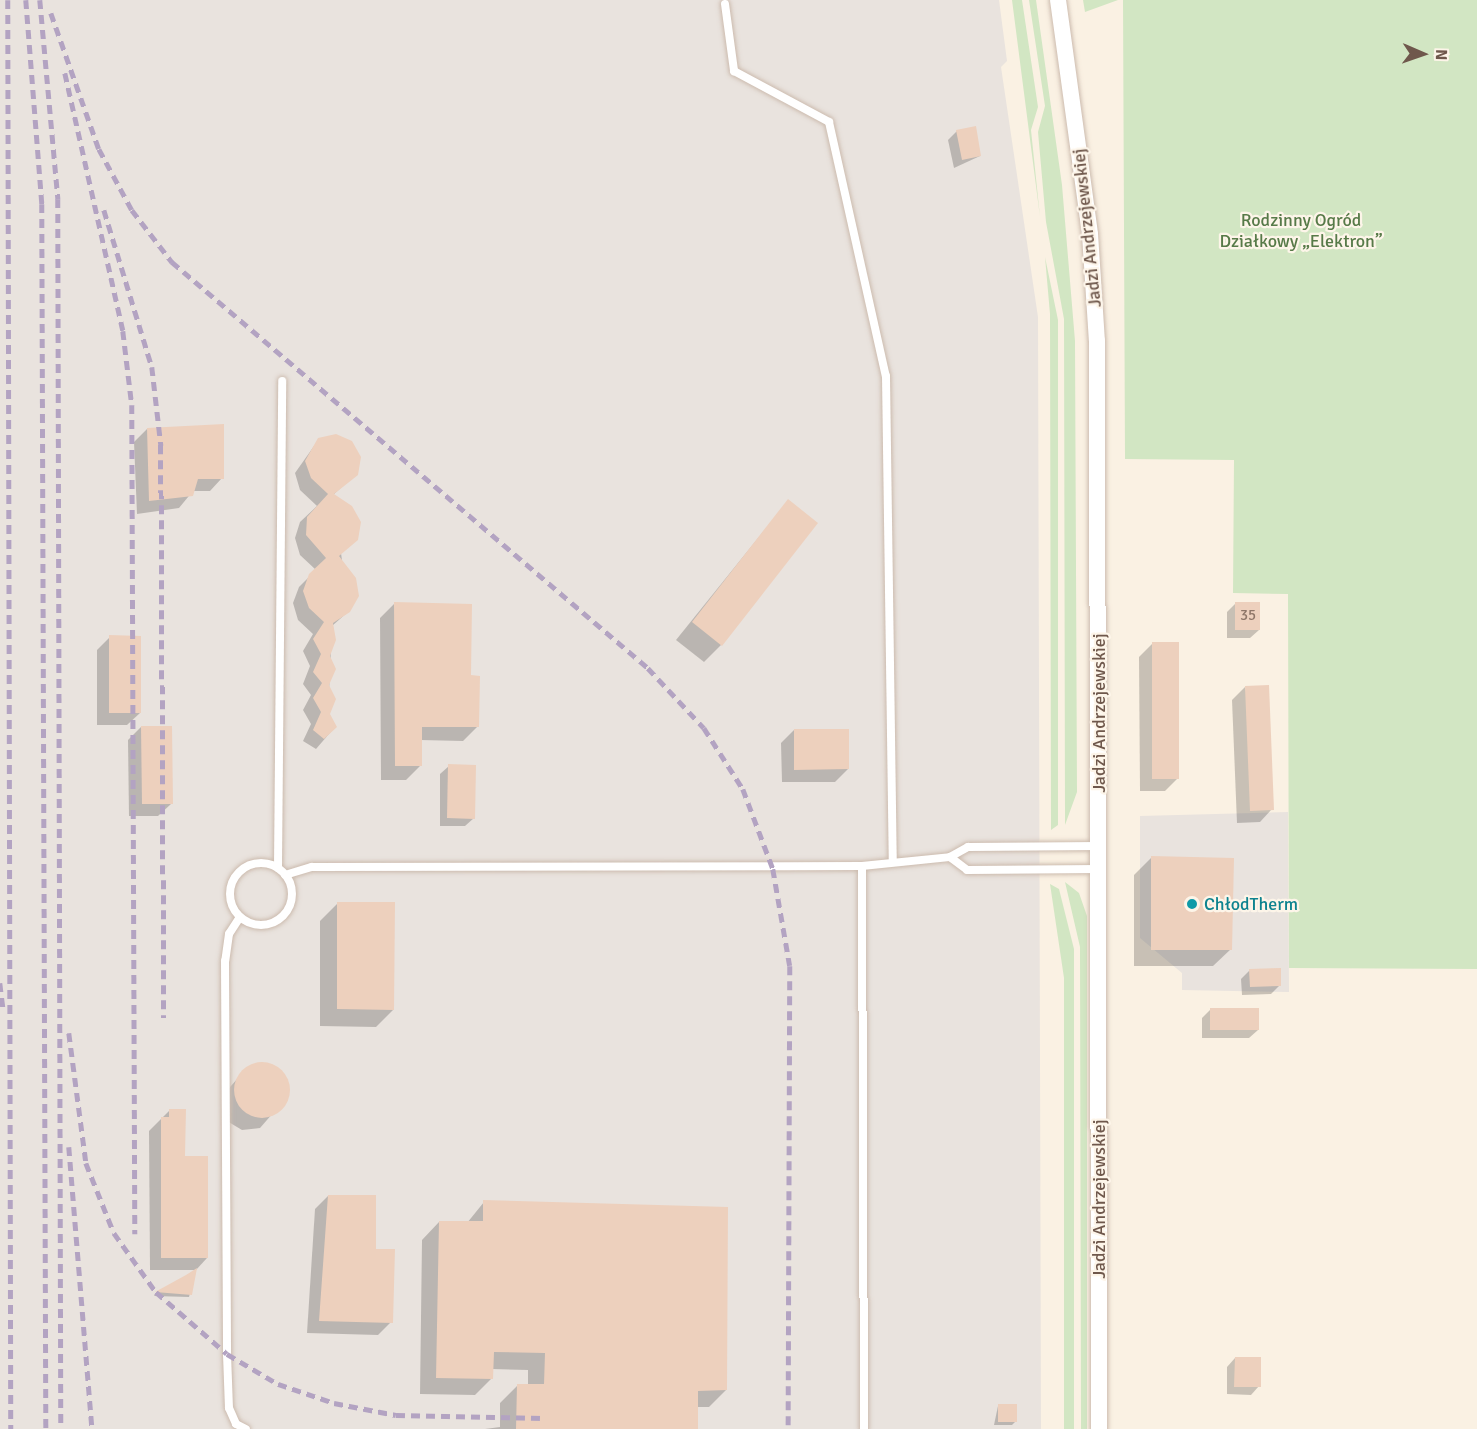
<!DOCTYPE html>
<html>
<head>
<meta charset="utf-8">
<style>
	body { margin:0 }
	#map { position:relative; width:1477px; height:1429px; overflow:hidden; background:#faf1e3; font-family:Signika,sans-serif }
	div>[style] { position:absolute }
	.industrial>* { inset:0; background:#e9e3de }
	.green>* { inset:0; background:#d2e6c3 }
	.shadow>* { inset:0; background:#0003 }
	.building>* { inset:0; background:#edd0bd }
	.round { border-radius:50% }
	.roads { filter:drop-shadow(0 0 2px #ccbbae) drop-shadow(0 0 2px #ccbbae) }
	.lane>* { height:8px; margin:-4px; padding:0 4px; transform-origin:4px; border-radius:4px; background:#fff }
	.lane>.ring { margin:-4px; padding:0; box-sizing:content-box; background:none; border:8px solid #fff; border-radius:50% }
	.street>* { height:16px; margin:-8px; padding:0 8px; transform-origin:8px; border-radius:8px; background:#fff }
	.rail>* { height:4.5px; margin-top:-2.25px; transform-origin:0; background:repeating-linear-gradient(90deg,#b3a3c2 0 9px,transparent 0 15px) }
	.dots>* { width:16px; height:16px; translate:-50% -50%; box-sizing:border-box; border:3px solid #fdf5e9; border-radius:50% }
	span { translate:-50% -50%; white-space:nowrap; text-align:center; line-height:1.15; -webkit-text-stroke:4.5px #fdf5e9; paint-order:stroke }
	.number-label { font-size:15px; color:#8e7668 }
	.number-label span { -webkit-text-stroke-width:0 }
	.park-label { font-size:18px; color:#577a48 }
	.street-label { font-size:18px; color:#6f584c }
	.culture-label { font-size:18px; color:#0d838f }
	.left { translate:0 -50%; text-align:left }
	.north { position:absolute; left:1393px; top:24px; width:60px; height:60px; -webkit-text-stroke:4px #fdf5e9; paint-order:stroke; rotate:92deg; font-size:16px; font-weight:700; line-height:24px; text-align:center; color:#6f584c }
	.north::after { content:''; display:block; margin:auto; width:21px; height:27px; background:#6f584c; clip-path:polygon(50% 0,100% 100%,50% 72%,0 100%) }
</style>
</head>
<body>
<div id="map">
	<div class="industrial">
		<div style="clip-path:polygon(0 0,999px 0,1007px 61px,1001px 67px,1038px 317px,1041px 1429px,0 1429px)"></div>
		<div style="clip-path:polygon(1288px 812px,1289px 992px,1182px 990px,1182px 973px,1140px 938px,1140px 816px)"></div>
	</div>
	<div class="green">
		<div style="clip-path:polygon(1012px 0,1022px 0,1038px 107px,1031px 130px,1040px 217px)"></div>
		<div style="clip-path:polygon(1029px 0,1036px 0,1062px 185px,1075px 341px,1077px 792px,1065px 825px,1064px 319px,1046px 222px,1038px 132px,1045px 106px)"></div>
		<div style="clip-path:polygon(1083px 0,1118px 0,1085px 12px)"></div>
		<div style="clip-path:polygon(1123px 0,1477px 0,1477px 969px,1289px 968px,1288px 594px,1233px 593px,1234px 460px,1125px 459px)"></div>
		<div style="clip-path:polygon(1045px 257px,1058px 320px,1058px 825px,1051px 830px,1050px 314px)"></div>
		<div style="clip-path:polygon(1065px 882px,1079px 893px,1087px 916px,1087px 1429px,1081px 1429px,1080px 947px)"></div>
		<div style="clip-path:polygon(1050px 884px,1059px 889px,1074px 949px,1074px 1429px,1064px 1429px,1064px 978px)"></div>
	</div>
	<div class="shadow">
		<div style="clip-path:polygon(957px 131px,980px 156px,954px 168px,948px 140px)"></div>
		<div style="clip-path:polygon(147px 429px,222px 478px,210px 491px,193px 491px,179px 508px,137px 514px,134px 442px)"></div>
		<div style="clip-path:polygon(319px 439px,356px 474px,333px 495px,349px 611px,332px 626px,328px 714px,335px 727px,316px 749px,303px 741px,311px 724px,303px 710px,311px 695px,303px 684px,310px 666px,303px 651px,313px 634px,298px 620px,293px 603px,299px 587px,316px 570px,300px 555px,295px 538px,300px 522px,317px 506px,300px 490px,295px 473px)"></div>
		<div style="clip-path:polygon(788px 501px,721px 645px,704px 662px,676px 640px)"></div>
		<div style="clip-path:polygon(394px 604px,470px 677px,478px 726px,463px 741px,420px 740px,420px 766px,406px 780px,381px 780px,380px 618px)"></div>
		<div style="clip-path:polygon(1235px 604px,1259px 630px,1250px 638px,1227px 638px,1227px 612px)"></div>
		<div style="clip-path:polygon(110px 637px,140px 713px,127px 725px,97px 725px,97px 650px)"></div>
		<div style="clip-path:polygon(1152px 644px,1178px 778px,1165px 791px,1140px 791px,1139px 657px)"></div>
		<div style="clip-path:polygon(1245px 687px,1272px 809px,1260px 822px,1237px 823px,1232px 700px)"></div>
		<div style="clip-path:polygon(141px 727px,171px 804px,158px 816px,129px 816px,128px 740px)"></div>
		<div style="clip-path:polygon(794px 730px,848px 769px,835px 782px,782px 782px,781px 743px)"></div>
		<div style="clip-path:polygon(449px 766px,474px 818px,465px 826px,440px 826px,440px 774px)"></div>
		<div style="clip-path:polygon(1151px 858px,1231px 949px,1213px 966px,1134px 966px,1134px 875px)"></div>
		<div style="clip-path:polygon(337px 904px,393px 1010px,376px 1027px,320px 1026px,320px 921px)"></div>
		<div style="clip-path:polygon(1250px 970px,1280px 985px,1271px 994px,1242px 995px,1241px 979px)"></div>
		<div style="clip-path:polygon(1211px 1009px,1258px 1030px,1249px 1038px,1202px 1038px,1202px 1018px)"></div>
		<div style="clip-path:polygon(264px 1064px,283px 1075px,287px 1097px,260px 1128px,242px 1130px,227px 1121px,222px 1096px,247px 1068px)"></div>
		<div style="clip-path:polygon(170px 1110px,207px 1258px,196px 1270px,150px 1270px,149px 1131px)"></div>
		<div style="clip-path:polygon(328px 1196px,391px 1322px,378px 1335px,307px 1333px,315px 1209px)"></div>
		<div style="clip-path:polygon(484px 1202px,726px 1390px,709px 1407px,697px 1407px,696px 1429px,485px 1429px,500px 1427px,500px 1403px,517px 1386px,528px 1386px,528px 1370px,492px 1369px,492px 1378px,475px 1395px,420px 1394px,422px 1240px,439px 1222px,467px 1223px)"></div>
		<div style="clip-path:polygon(196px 1271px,189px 1297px,154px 1296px,156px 1293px)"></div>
		<div style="clip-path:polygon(1235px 1358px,1259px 1386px,1251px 1395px,1227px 1394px,1227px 1367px)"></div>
		<div style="clip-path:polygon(998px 1406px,1016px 1421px,1012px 1425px,994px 1425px)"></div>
	</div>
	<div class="building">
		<div style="clip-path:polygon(976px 126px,981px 156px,962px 160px,956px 130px)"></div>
		<div style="clip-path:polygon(224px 424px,224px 479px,198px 479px,193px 496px,149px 501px,147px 428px)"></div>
		<div style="clip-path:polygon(336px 434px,352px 441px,361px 457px,358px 475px,334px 494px,352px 506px,361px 522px,358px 540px,339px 556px,356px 578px,359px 596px,350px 612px,333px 623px,336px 640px,330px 656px,336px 669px,329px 685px,336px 699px,330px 714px,337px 727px,324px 739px,313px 730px,321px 712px,313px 698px,322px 683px,313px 672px,321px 654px,313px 639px,324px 622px,309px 608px,303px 591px,309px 574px,326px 558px,306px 535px,307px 517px,328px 494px,311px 478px,305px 461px,318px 438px)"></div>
		<div style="clip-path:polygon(788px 499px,818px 523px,722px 646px,692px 622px)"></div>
		<div style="clip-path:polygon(394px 602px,472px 604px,471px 675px,480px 676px,479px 727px,422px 727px,422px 766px,395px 766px)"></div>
		<div style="clip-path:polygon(1235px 602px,1260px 602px,1260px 630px,1235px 630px)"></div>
		<div style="clip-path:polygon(109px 635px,141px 636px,141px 713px,109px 713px)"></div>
		<div style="clip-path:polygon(1152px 642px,1179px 642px,1179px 779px,1152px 779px)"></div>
		<div style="clip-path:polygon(1269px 685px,1274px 810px,1250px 811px,1245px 686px)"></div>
		<div style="clip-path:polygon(141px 726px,172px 726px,173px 804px,142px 804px)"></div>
		<div style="clip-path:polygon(794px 729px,849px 729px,849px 769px,794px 770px)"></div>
		<div style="clip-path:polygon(448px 764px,476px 765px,475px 819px,447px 818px)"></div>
		<div style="clip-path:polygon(1151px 856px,1234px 858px,1232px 950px,1151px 950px)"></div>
		<div style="clip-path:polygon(337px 902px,395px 902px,394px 1010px,337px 1009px)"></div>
		<div style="clip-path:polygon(1281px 968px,1281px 986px,1250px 987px,1249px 969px)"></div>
		<div style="clip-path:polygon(1210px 1008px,1259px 1008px,1259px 1030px,1210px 1030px)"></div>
		<div class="round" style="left:234px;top:1062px;width:56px;height:56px"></div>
		<div style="clip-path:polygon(169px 1109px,186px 1109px,185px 1156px,208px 1156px,208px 1258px,161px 1258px,161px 1117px,169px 1117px)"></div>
		<div style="clip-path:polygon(328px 1195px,376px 1195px,376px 1249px,395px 1249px,393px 1323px,319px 1321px)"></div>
		<div style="clip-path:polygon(483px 1200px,728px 1207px,727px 1390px,698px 1391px,698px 1429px,516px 1429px,517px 1384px,544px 1384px,545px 1353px,494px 1352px,493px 1379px,436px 1378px,439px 1221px,483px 1221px)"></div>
		<div style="clip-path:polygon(197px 1268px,192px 1295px,155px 1292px,186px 1275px)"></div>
		<div style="clip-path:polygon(1235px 1357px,1261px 1357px,1261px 1387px,1234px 1387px)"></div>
		<div style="clip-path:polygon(998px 1404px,1017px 1404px,1017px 1422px,998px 1422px)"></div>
	</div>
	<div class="roads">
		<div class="lane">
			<div style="left:725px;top:4px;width:68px;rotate:82.3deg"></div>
			<div style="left:734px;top:71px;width:108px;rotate:28.2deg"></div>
			<div style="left:829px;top:122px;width:260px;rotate:77.4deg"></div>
			<div style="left:886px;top:376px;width:485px;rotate:89.2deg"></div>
			<div style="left:950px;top:857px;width:21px;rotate:37deg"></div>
			<div style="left:967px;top:870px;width:132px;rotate:-0.4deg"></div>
			<div class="ring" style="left:230px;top:863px;width:54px;height:54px"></div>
			<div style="left:862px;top:866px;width:88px;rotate:-5.8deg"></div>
			<div style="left:950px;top:857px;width:21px;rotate:-29deg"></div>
			<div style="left:968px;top:847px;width:131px;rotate:-0.4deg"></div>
			<div style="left:278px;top:868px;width:487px;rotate:-89.5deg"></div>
			<div style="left:285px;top:875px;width:28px;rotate:-17deg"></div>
			<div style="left:312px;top:867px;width:550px;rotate:-0.1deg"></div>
			<div style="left:862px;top:866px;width:563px;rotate:89.8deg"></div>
			<div style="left:240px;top:917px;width:20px;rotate:123deg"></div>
			<div style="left:229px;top:934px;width:27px;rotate:98deg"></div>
			<div style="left:225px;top:961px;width:393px;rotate:89.7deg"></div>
			<div style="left:227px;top:1354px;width:54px;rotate:87.9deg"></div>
			<div style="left:229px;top:1408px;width:17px;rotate:66deg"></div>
			<div style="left:236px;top:1424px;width:11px;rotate:27deg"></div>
		</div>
		<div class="street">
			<div style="left:1058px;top:0;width:236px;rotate:82.2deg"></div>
			<div style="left:1090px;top:234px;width:107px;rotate:86.3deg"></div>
			<div style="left:1097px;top:341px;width:1088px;rotate:89.89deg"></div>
		</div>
	</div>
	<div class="rail">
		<div style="left:8px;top:0;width:1429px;rotate:89.88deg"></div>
		<div style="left:26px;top:0;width:205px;rotate:85.5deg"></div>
		<div style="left:42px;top:204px;width:1225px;rotate:89.81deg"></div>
		<div style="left:40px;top:0;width:200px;rotate:84.8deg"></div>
		<div style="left:58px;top:199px;width:1230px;rotate:89.86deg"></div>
		<div style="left:51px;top:13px;width:144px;rotate:70.6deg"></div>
		<div style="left:99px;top:149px;width:69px;rotate:61.6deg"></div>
		<div style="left:132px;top:210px;width:66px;rotate:52.4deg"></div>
		<div style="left:172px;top:262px;width:626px;rotate:40.46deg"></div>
		<div style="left:648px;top:668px;width:82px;rotate:47deg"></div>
		<div style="left:704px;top:728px;width:72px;rotate:57.4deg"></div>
		<div style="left:743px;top:789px;width:85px;rotate:69.4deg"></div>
		<div style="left:773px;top:869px;width:98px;rotate:80.1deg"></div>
		<div style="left:790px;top:966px;width:463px;rotate:90.2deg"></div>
		<div style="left:65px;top:73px;width:264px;rotate:77.3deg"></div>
		<div style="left:123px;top:331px;width:75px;rotate:83.1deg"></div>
		<div style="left:132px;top:405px;width:829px;rotate:89.79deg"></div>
		<div style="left:104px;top:210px;width:164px;rotate:73deg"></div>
		<div style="left:152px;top:367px;width:79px;rotate:83.4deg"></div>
		<div style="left:161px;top:445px;width:573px;rotate:89.7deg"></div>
		<div style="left:0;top:983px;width:26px;rotate:83deg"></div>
		<div style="left:69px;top:1033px;width:131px;rotate:82.5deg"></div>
		<div style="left:86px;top:1163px;width:75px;rotate:68.2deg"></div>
		<div style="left:114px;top:1233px;width:72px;rotate:54.6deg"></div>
		<div style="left:156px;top:1292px;width:94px;rotate:41.1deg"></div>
		<div style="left:227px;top:1354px;width:59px;rotate:30.5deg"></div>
		<div style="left:278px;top:1384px;width:59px;rotate:18.7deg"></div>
		<div style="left:334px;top:1403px;width:63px;rotate:11deg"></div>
		<div style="left:396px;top:1415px;width:148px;rotate:1.2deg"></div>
		<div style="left:69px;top:1147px;width:283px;rotate:85.3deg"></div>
	</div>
	<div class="dots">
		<div style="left:1192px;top:904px;background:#0f9aa8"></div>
	</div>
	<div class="number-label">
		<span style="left:1248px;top:616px">35</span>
	</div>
	<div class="park-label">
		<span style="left:1301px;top:231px">Rodzinny Ogród<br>Działkowy „Elektron”</span>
	</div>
	<div class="street-label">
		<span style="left:1087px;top:228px;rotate:-96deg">Jadzi Andrzejewskiej</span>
		<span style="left:1099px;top:713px;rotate:-90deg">Jadzi Andrzejewskiej</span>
		<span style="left:1099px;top:1199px;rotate:-90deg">Jadzi Andrzejewskiej</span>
	</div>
	<div class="culture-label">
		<span class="left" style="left:1204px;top:904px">ChłodTherm</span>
	</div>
	<div class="north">N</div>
</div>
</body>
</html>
